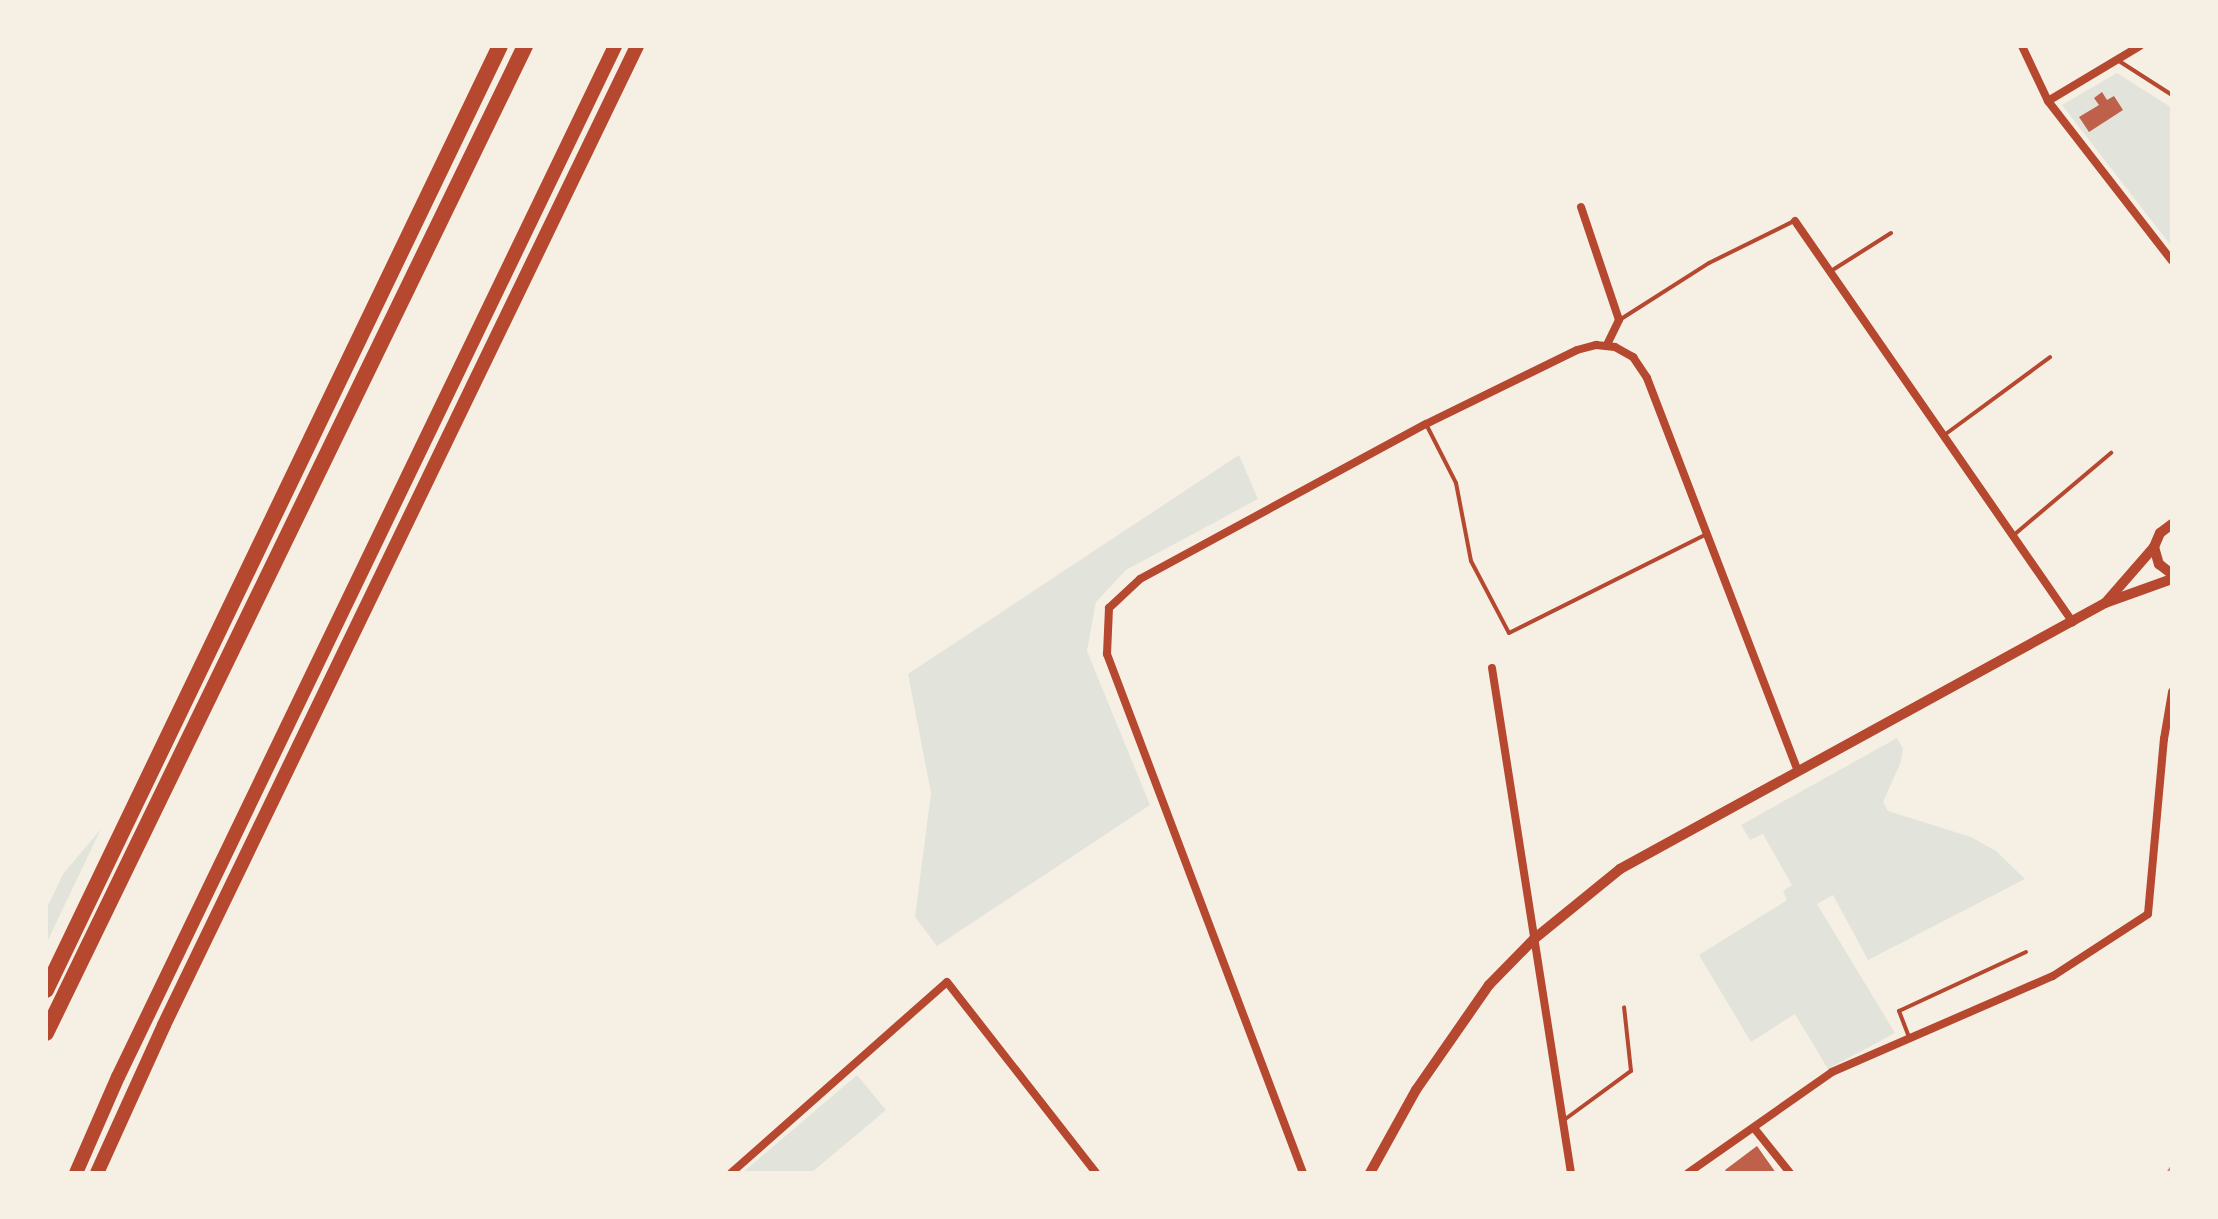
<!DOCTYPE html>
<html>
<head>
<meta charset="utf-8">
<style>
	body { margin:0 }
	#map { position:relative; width:2218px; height:1219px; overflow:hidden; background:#f6efe4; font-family:Literata,serif }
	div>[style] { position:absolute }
	.green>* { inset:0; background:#e2e4dc }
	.building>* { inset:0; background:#bf614a }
	.service>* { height:4px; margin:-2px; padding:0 2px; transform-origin:2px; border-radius:2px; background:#b5482f }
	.minor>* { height:8px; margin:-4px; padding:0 4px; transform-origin:4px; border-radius:4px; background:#b5482f }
	.tertiary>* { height:10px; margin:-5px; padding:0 5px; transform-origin:5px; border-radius:5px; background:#b5482f }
	.trunk>* { height:14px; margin:-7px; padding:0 7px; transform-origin:7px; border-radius:7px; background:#b5482f }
	.motorway>* { height:16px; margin:-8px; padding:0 8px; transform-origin:8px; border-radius:8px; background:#b5482f }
	.rail>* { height:5px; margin:-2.5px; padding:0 2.5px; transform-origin:2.5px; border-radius:2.5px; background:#cf8b77 }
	span { translate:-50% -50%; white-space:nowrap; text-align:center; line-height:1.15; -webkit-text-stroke:8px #f6efe4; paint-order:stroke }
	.frame { position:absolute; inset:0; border:48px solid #f6efe4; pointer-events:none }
</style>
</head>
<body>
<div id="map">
	<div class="green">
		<div style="clip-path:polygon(2117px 73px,2172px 108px,2172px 247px,2062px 105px)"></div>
		<div style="clip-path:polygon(1239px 455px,1258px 499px,1126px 570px,1096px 602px,1087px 651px,1150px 805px,937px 946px,915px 917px,931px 793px,908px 674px)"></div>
		<div style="clip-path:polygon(1897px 738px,1903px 749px,1900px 764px,1883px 802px,1888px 811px,1971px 837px,1996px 851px,2025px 879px,1868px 960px,1833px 895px,1817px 904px,1895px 1033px,1828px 1069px,1795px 1014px,1751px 1042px,1699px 955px,1787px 900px,1783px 891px,1792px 885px,1763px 834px,1750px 840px,1741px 825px)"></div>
		<div style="clip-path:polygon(101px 829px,46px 944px,46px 910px,63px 874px)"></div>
		<div style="clip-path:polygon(857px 1075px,886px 1110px,811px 1173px,742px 1173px)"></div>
	</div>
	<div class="building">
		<div style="clip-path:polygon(2102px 92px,2107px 100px,2114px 96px,2123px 110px,2089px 132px,2079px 117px,2099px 105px,2094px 98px)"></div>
		<div style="clip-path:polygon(1757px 1146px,1776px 1173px,1727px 1173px,1725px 1170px)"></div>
	</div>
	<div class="service">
		<div style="left:2119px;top:61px;width:63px;rotate:32.7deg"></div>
		<div style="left:1831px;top:271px;width:71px;rotate:-32.3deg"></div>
		<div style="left:1621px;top:319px;width:104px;rotate:-32.5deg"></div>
		<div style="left:1709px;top:263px;width:95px;rotate:-26.3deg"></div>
		<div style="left:1426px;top:424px;width:66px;rotate:63deg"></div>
		<div style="left:1456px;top:483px;width:79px;rotate:79.1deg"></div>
		<div style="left:1471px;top:561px;width:81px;rotate:62.2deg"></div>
		<div style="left:1509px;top:633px;width:219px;rotate:-26.6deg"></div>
		<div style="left:1943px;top:436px;width:133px;rotate:-36.4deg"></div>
		<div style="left:2015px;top:534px;width:126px;rotate:-40.2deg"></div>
		<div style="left:1909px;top:1037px;width:28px;rotate:-111deg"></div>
		<div style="left:1899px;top:1011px;width:140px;rotate:-24.9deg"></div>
		<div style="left:1564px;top:1120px;width:83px;rotate:-36.2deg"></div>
		<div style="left:1631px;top:1071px;width:64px;rotate:-96.2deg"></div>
	</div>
	<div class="minor">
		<div style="left:2022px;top:46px;width:61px;rotate:64.7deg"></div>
		<div style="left:2048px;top:101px;width:202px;rotate:52.2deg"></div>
		<div style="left:2048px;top:101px;width:107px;rotate:-30.9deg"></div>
		<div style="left:1581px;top:207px;width:119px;rotate:71.4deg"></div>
		<div style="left:1619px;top:320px;width:28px;rotate:116deg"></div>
		<div style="left:1795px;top:221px;width:488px;rotate:55.3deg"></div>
		<div style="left:1492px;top:668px;width:511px;rotate:81.11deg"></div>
		<div style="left:1754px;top:1128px;width:58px;rotate:51.3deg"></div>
		<div style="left:731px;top:1173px;width:288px;rotate:-41.5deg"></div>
		<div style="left:947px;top:982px;width:242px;rotate:52deg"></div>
		<div style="left:1303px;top:1173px;width:555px;rotate:-110.69deg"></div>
		<div style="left:1107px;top:654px;width:46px;rotate:-87.5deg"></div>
		<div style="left:1109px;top:608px;width:42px;rotate:-43.1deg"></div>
		<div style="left:1140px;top:579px;width:325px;rotate:-28.5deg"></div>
		<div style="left:1426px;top:424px;width:168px;rotate:-26.1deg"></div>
		<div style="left:1577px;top:350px;width:20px;rotate:-15deg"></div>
		<div style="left:1596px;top:345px;width:19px;rotate:6deg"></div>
		<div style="left:1615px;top:347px;width:21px;rotate:29deg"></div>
		<div style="left:1633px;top:357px;width:25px;rotate:56deg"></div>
		<div style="left:1647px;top:378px;width:419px;rotate:69deg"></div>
		<div style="left:1688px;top:1173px;width:176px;rotate:-35deg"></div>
		<div style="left:1832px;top:1072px;width:241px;rotate:-23.5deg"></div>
		<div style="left:2053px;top:976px;width:113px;rotate:-33.1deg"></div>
		<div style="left:2148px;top:914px;width:176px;rotate:-84.8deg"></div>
		<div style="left:2164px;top:739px;width:48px;rotate:-80.3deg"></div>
	</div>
	<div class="tertiary">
		<div style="left:2154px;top:547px;width:18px;rotate:74deg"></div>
		<div style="left:2159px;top:564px;width:16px;rotate:38deg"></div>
		<div style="left:2107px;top:601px;width:72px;rotate:-49deg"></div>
		<div style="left:2154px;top:547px;width:15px;rotate:-67deg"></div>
		<div style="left:2160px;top:533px;width:15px;rotate:-37deg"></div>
		<div style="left:1370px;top:1173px;width:95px;rotate:-61deg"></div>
		<div style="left:1416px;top:1090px;width:128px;rotate:-55.2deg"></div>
		<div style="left:1489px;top:985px;width:64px;rotate:-45.6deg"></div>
		<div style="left:1534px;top:939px;width:111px;rotate:-39.1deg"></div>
		<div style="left:1620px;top:869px;width:553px;rotate:-28.74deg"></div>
		<div style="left:2105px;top:603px;width:71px;rotate:-19.7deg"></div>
	</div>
	<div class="trunk">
		<div style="left:76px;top:1173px;width:105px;rotate:-66.4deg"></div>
		<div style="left:118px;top:1077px;width:1145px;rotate:-64.26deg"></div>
		<div style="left:97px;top:1173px;width:162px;rotate:-65.6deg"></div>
		<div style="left:164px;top:1025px;width:1087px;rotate:-64.21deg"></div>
	</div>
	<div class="motorway">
		<div style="left:46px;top:990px;width:1047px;rotate:-64.32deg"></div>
		<div style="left:46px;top:1033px;width:1097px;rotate:-64.11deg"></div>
	</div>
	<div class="rail">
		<div style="left:2168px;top:1173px;width:7px;rotate:-56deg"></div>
	</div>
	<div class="frame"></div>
</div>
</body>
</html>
